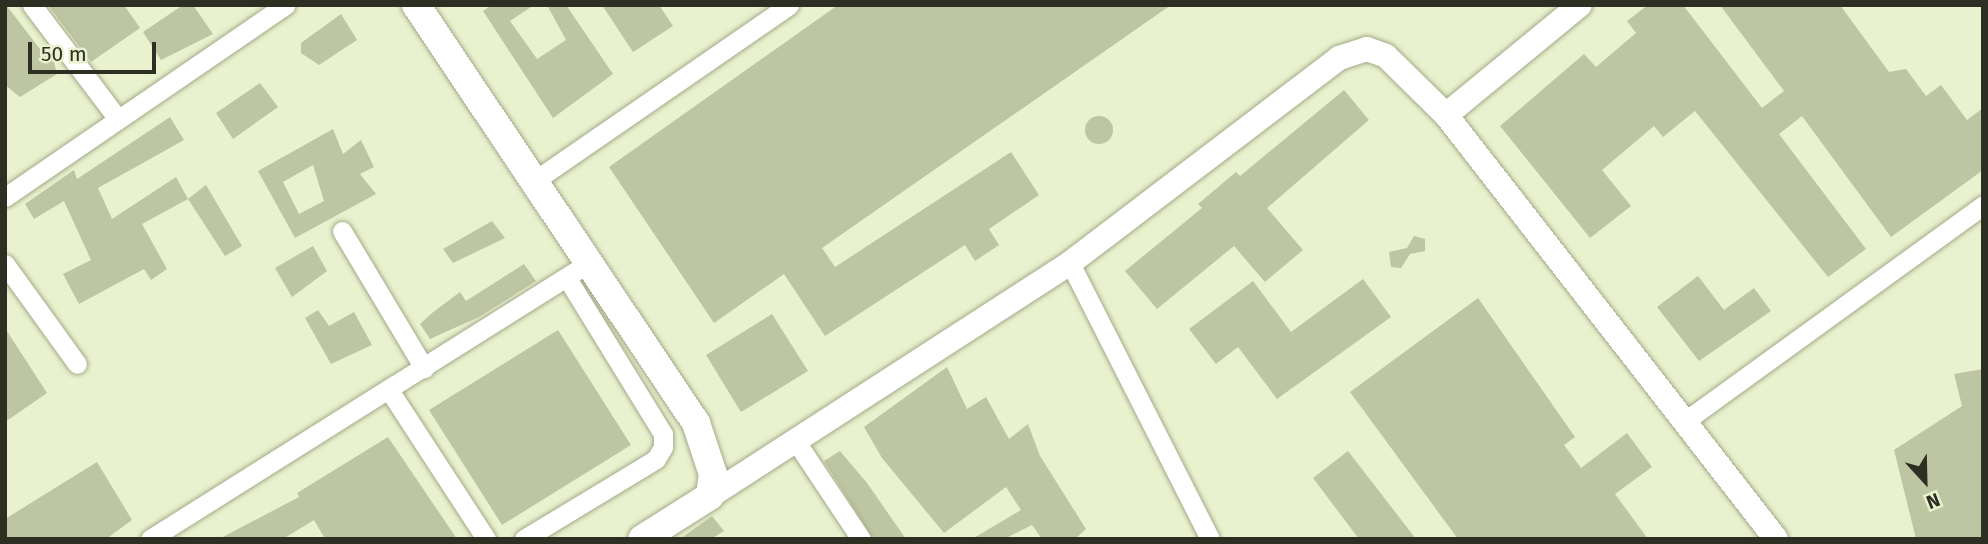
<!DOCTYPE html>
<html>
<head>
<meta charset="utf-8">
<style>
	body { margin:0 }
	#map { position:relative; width:1988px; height:544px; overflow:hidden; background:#e9f1ce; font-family:"Fira Sans",sans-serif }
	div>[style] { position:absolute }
	.building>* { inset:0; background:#bec5a3 }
	.round { border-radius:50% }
	.roads { filter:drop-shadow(0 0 2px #a3aa89) drop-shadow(0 0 2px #a3aa89) }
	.minor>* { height:19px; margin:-9.5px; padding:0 9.5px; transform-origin:9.5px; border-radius:9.5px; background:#fff }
	.tertiary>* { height:24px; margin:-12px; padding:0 12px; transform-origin:12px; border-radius:12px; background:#fff }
	.secondary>* { height:28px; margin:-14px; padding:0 14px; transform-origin:14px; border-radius:14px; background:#fff }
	span { translate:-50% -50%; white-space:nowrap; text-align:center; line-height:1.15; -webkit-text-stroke:6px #e9f1ce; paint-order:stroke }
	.frame { position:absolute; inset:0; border:7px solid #2c2f22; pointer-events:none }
	.north { position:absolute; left:1890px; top:446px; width:70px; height:70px; -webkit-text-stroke:5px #e9f1ce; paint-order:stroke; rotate:158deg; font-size:19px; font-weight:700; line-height:28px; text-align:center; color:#2c2f22 }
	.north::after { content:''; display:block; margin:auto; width:24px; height:32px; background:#2c2f22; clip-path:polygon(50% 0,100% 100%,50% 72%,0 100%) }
	.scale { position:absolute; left:28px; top:42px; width:128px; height:32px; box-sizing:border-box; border:4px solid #2c2f22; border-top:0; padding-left:9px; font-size:21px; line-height:24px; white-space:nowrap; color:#2c2f22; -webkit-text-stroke:5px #e9f1ce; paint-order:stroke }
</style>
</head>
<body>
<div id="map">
	<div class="building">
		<div style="clip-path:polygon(6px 5px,40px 49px,47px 45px,51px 50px,57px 74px,20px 97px,5px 85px)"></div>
		<div style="clip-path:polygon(48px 5px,124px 5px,140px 28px,91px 62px)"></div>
		<div style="clip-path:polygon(183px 5px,193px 5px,213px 34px,161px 60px,143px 32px)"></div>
		<div style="clip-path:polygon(492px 5px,534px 5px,510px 21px,537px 59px,566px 40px,547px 5px,566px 5px,613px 74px,553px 118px,483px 11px)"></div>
		<div style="clip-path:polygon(602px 5px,659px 5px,673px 26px,633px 52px)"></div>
		<div style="clip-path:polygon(838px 5px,1171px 5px,822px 248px,835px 267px,1011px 152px,1039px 195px,989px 229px,999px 245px,975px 261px,965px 245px,825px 336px,784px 274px,714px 323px,609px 167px)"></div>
		<div style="clip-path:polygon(1648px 5px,1683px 5px,1762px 108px,1784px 91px,1720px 5px,1840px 5px,1889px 72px,1906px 69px,1926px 96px,1941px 85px,1967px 120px,1983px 108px,1983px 170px,1891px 237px,1802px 116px,1779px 134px,1866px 249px,1828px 277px,1695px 111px,1663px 137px,1654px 126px,1602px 170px,1631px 206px,1590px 238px,1500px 126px,1584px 54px,1596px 67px,1636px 33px,1627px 21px)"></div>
		<div style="clip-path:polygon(341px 14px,357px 40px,319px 65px,301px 53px,301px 43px)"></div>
		<div style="clip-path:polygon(260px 83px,278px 107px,233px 139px,216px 113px)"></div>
		<div style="clip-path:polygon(1344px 90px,1369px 120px,1267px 208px,1303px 250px,1265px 282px,1234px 246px,1157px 309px,1125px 271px,1202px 208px,1198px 204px,1236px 172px,1240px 176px)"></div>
		<div class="round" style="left:1085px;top:116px;width:28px;height:28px"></div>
		<div style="clip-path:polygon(170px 117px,184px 140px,98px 188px,112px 219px,176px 177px,188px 199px,142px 224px,167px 269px,151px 280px,144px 269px,79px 304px,63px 274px,91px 260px,64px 201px,34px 219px,25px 204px,74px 170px,77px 179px)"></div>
		<div style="clip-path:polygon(evenodd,333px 129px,343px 154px,361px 140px,374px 167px,360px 174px,376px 194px,295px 238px,258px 171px,333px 129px,313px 165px,324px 201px,299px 214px,283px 182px,313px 165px)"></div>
		<div style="clip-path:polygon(206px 185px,242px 246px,225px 256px,188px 199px)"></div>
		<div style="clip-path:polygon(492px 221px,505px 238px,453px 263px,443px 249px)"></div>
		<div style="clip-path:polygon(1414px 236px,1425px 239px,1425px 251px,1410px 254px,1401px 268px,1391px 267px,1389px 252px,1407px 248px)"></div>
		<div style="clip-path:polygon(313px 246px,327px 271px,292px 297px,275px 268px)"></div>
		<div style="clip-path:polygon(524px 264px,536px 281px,479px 317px,430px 339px,420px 324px,432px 313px,460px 292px,466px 301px)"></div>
		<div style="clip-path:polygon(1698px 276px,1724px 310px,1754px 288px,1771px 311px,1699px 361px,1657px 307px)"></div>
		<div style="clip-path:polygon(1363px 279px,1391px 317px,1277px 399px,1238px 347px,1216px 364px,1189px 329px,1253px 281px,1291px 332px)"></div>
		<div style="clip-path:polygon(1478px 298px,1575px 437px,1564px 445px,1581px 468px,1627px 433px,1652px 467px,1615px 494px,1648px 539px,1458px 539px,1350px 392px)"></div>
		<div style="clip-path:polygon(318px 310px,329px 326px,354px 312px,372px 345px,331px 364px,305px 318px)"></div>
		<div style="clip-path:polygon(772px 314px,808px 371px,741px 412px,706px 355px)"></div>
		<div style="clip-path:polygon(5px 328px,47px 393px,5px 422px)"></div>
		<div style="clip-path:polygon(558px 330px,631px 445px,502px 525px,429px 410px)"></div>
		<div style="clip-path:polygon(947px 367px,967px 409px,986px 397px,1009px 439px,1028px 424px,1040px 456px,1086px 529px,1075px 539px,1042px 539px,1032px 525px,1004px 539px,972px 539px,1021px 510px,1006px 487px,944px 533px,882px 458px,864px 427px)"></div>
		<div style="clip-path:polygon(1983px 369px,1983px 539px,1916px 539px,1894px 450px,1962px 406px,1954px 374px)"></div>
		<div style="clip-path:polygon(388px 437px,457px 539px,325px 539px,314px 520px,283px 539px,219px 539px,299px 497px,297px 493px)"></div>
		<div style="clip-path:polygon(840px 451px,867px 483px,906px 539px,873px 539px,824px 461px)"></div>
		<div style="clip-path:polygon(1348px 451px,1416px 539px,1359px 539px,1313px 478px)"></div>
		<div style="clip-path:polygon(97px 462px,132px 520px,106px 539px,5px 539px,5px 519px)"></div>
		<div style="clip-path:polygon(712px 516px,724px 531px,711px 539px,680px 539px)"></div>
	</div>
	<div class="roads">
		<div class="minor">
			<div style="left:32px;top:5px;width:143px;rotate:53deg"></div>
			<div style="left:537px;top:179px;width:306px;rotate:-34.6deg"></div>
			<div style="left:5px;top:197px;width:340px;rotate:-34.4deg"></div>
			<div style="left:342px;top:231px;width:160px;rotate:59.1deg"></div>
			<div style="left:1070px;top:263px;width:309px;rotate:63.1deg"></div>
			<div style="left:5px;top:264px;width:123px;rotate:54.2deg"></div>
			<div style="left:389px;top:390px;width:178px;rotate:56.9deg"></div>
			<div style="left:1685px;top:421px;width:368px;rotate:-35.9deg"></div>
			<div style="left:797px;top:443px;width:115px;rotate:56.3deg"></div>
			<div style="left:150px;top:539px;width:520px;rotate:-32.19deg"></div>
			<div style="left:524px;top:539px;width:154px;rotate:-31.2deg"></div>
			<div style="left:656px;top:459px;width:14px;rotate:-60deg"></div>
			<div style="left:663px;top:447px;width:13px;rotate:-90deg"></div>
			<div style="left:663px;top:434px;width:183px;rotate:-121.6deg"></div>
		</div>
		<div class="tertiary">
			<div style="left:1446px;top:115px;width:173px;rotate:-39.4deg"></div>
			<div style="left:710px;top:496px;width:429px;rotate:-32.9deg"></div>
			<div style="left:1070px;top:263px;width:338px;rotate:-37.3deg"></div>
			<div style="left:1339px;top:58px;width:29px;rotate:-18deg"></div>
			<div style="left:1367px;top:49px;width:20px;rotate:20deg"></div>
			<div style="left:1386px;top:56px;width:84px;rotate:44.5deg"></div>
			<div style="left:1446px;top:115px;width:537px;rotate:52.11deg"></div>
		</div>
		<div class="secondary">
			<div style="left:416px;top:5px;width:503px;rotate:56.18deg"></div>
			<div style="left:696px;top:423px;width:54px;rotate:71.6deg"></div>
			<div style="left:713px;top:474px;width:22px;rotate:98deg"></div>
			<div style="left:710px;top:496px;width:80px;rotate:147.7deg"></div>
		</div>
	</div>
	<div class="frame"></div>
	<div class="north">N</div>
	<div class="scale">50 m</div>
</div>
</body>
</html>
